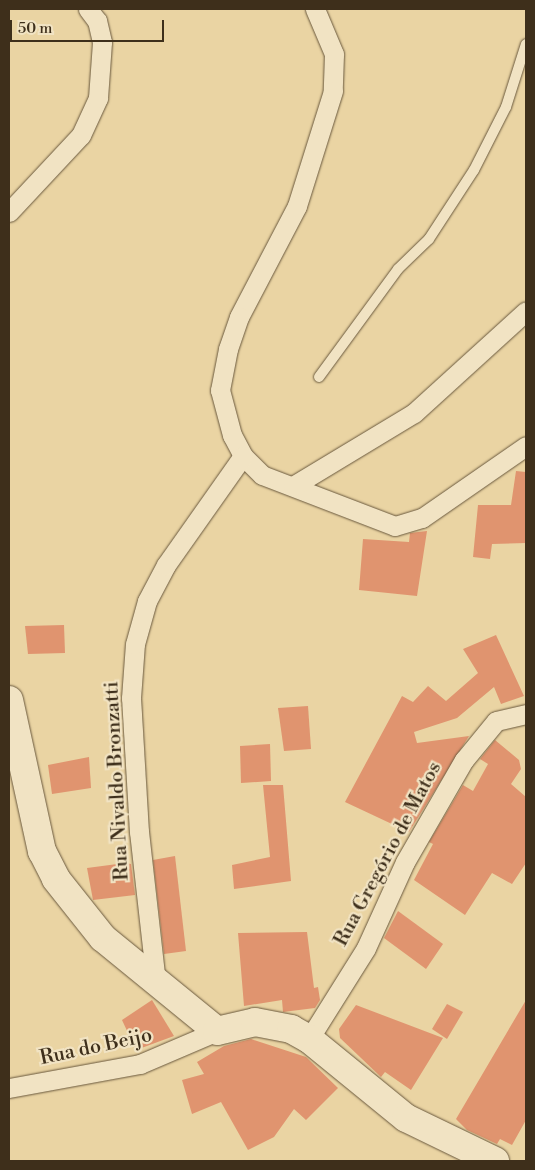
<!DOCTYPE html>
<html>
<head>
<meta charset="utf-8">
<style>
	body { margin:0 }
	#map { position:relative; width:535px; height:1170px; overflow:hidden; background:#ead4a3; font-family:"Libre Bodoni",serif }
	div>[style] { position:absolute }
	.building>* { inset:0; background:#e0946f }
	.roads { filter:drop-shadow(0 0 1px #69583d) drop-shadow(0 0 1px #69583d) }
	.lane>* { height:10px; margin:-5px; padding:0 5px; transform-origin:5px; border-radius:5px; background:#f1e3c3 }
	.street>* { height:19px; margin:-9.5px; padding:0 9.5px; transform-origin:9.5px; border-radius:9.5px; background:#f1e3c3 }
	.secondary>* { height:28px; margin:-14px; padding:0 14px; transform-origin:14px; border-radius:14px; background:#f1e3c3 }
	span { translate:-50% -50%; white-space:nowrap; text-align:center; line-height:1.15; -webkit-text-stroke:4.5px #f1e3c3; paint-order:stroke }
	.street-label { font-size:20px; color:#3e2f1b }
	.frame { position:absolute; inset:0; border:10px solid #3e2f1b; pointer-events:none }
	.scale { position:absolute; left:10px; top:20px; width:154px; height:22px; box-sizing:border-box; border:2px solid #3e2f1b; border-top:0; padding-left:6px; font-size:15px; line-height:18px; white-space:nowrap; color:#3e2f1b; -webkit-text-stroke:4px #f1e3c3; paint-order:stroke }
</style>
</head>
<body>
<div id="map">
	<div class="building">
		<div style="clip-path:polygon(516px 471px,526px 472px,526px 543px,492px 544px,490px 559px,473px 557px,478px 505px,511px 505px)"></div>
		<div style="clip-path:polygon(427px 531px,417px 596px,359px 590px,363px 539px,409px 542px,410px 533px)"></div>
		<div style="clip-path:polygon(64px 625px,65px 653px,28px 654px,25px 626px)"></div>
		<div style="clip-path:polygon(496px 635px,524px 696px,501px 704px,494px 687px,457px 718px,414px 732px,417px 743px,469px 736px,409px 832px,345px 802px,402px 696px,413px 702px,428px 686px,446px 701px,478px 673px,463px 649px)"></div>
		<div style="clip-path:polygon(308px 706px,311px 749px,284px 751px,278px 708px)"></div>
		<div style="clip-path:polygon(495px 740px,519px 760px,521px 769px,511px 784px,526px 797px,526px 863px,512px 884px,492px 873px,465px 915px,414px 880px,433px 844px,429px 842px,463px 785px,473px 791px,488px 764px,480px 759px)"></div>
		<div style="clip-path:polygon(270px 744px,271px 781px,241px 783px,240px 746px)"></div>
		<div style="clip-path:polygon(89px 757px,91px 788px,52px 794px,48px 765px)"></div>
		<div style="clip-path:polygon(263px 785px,283px 785px,291px 881px,234px 889px,232px 865px,270px 857px)"></div>
		<div style="clip-path:polygon(175px 856px,186px 951px,164px 954px,153px 860px)"></div>
		<div style="clip-path:polygon(125px 863px,131px 864px,135px 895px,93px 900px,87px 868px)"></div>
		<div style="clip-path:polygon(398px 911px,443px 944px,426px 969px,384px 938px)"></div>
		<div style="clip-path:polygon(307px 932px,314px 988px,318px 987px,320px 1000px,315px 1008px,283px 1012px,282px 1000px,244px 1006px,238px 933px)"></div>
		<div style="clip-path:polygon(152px 1000px,174px 1036px,136px 1050px,122px 1020px)"></div>
		<div style="clip-path:polygon(526px 1000px,526px 1120px,512px 1145px,500px 1139px,497px 1144px,467px 1130px,456px 1119px)"></div>
		<div style="clip-path:polygon(447px 1004px,463px 1012px,447px 1039px,432px 1029px)"></div>
		<div style="clip-path:polygon(356px 1005px,443px 1038px,411px 1090px,385px 1072px,381px 1077px,340px 1038px,339px 1029px)"></div>
		<div style="clip-path:polygon(251px 1039px,306px 1057px,338px 1088px,306px 1120px,294px 1109px,274px 1137px,248px 1150px,221px 1102px,192px 1114px,182px 1080px,204px 1074px,197px 1062px,224px 1046px)"></div>
	</div>
	<div class="roads">
		<div class="lane">
			<div style="left:319px;top:377px;width:134px;rotate:-53.8deg"></div>
			<div style="left:398px;top:269px;width:43px;rotate:-44.1deg"></div>
			<div style="left:429px;top:239px;width:82px;rotate:-56.9deg"></div>
			<div style="left:474px;top:170px;width:71px;rotate:-63.1deg"></div>
			<div style="left:506px;top:107px;width:66px;rotate:-72.4deg"></div>
		</div>
		<div class="street">
			<div style="left:315px;top:9px;width:49px;rotate:67.1deg"></div>
			<div style="left:334px;top:54px;width:37px;rotate:92deg"></div>
			<div style="left:333px;top:91px;width:121px;rotate:107.4deg"></div>
			<div style="left:297px;top:206px;width:125px;rotate:117.6deg"></div>
			<div style="left:239px;top:317px;width:34px;rotate:109deg"></div>
			<div style="left:228px;top:349px;width:42px;rotate:101deg"></div>
			<div style="left:220px;top:390px;width:47px;rotate:75.1deg"></div>
			<div style="left:232px;top:435px;width:24px;rotate:62deg"></div>
			<div style="left:243px;top:456px;width:27px;rotate:45deg"></div>
			<div style="left:262px;top:475px;width:142px;rotate:21deg"></div>
			<div style="left:395px;top:526px;width:28px;rotate:-17deg"></div>
			<div style="left:422px;top:518px;width:126px;rotate:-34.7deg"></div>
			<div style="left:9px;top:212px;width:105px;rotate:-46.9deg"></div>
			<div style="left:81px;top:135px;width:41px;rotate:-65.3deg"></div>
			<div style="left:98px;top:98px;width:56px;rotate:-85.9deg"></div>
			<div style="left:102px;top:42px;width:22px;rotate:-103deg"></div>
			<div style="left:97px;top:21px;width:15px;rotate:-127deg"></div>
			<div style="left:293px;top:486px;width:141px;rotate:-31.1deg"></div>
			<div style="left:414px;top:413px;width:151px;rotate:-42.3deg"></div>
			<div style="left:156px;top:983px;width:152px;rotate:-96.4deg"></div>
			<div style="left:139px;top:832px;width:134px;rotate:-93.4deg"></div>
			<div style="left:131px;top:698px;width:54px;rotate:-85.8deg"></div>
			<div style="left:135px;top:644px;width:45px;rotate:-74.4deg"></div>
			<div style="left:147px;top:601px;width:41px;rotate:-62.2deg"></div>
			<div style="left:166px;top:565px;width:133px;rotate:-54.8deg"></div>
			<div style="left:309px;top:1039px;width:107px;rotate:-57.9deg"></div>
			<div style="left:366px;top:948px;width:94px;rotate:-65.6deg"></div>
			<div style="left:405px;top:862px;width:118px;rotate:-60deg"></div>
			<div style="left:464px;top:760px;width:50px;rotate:-50.6deg"></div>
			<div style="left:496px;top:721px;width:31px;rotate:-13deg"></div>
			<div style="left:9px;top:1088px;width:133px;rotate:-10.4deg"></div>
			<div style="left:140px;top:1064px;width:84px;rotate:-23.2deg"></div>
		</div>
		<div class="secondary">
			<div style="left:9px;top:700px;width:155px;rotate:77.7deg"></div>
			<div style="left:42px;top:851px;width:31px;rotate:63deg"></div>
			<div style="left:56px;top:879px;width:75px;rotate:51.5deg"></div>
			<div style="left:103px;top:938px;width:147px;rotate:39.2deg"></div>
			<div style="left:217px;top:1031px;width:39px;rotate:-13deg"></div>
			<div style="left:255px;top:1022px;width:37px;rotate:11deg"></div>
			<div style="left:291px;top:1029px;width:21px;rotate:29deg"></div>
			<div style="left:309px;top:1039px;width:125px;rotate:39.2deg"></div>
			<div style="left:406px;top:1118px;width:99px;rotate:25.8deg"></div>
		</div>
	</div>
	<div class="street-label">
		<span style="left:117px;top:781px;rotate:-93deg">Rua Nivaldo Bronzatti</span>
		<span style="left:388px;top:854px;rotate:-62deg">Rua Gregório de Matos</span>
		<span style="left:96px;top:1047px;rotate:-12deg">Rua do Beijo</span>
	</div>
	<div class="frame"></div>
	<div class="scale">50 m</div>
</div>
</body>
</html>
